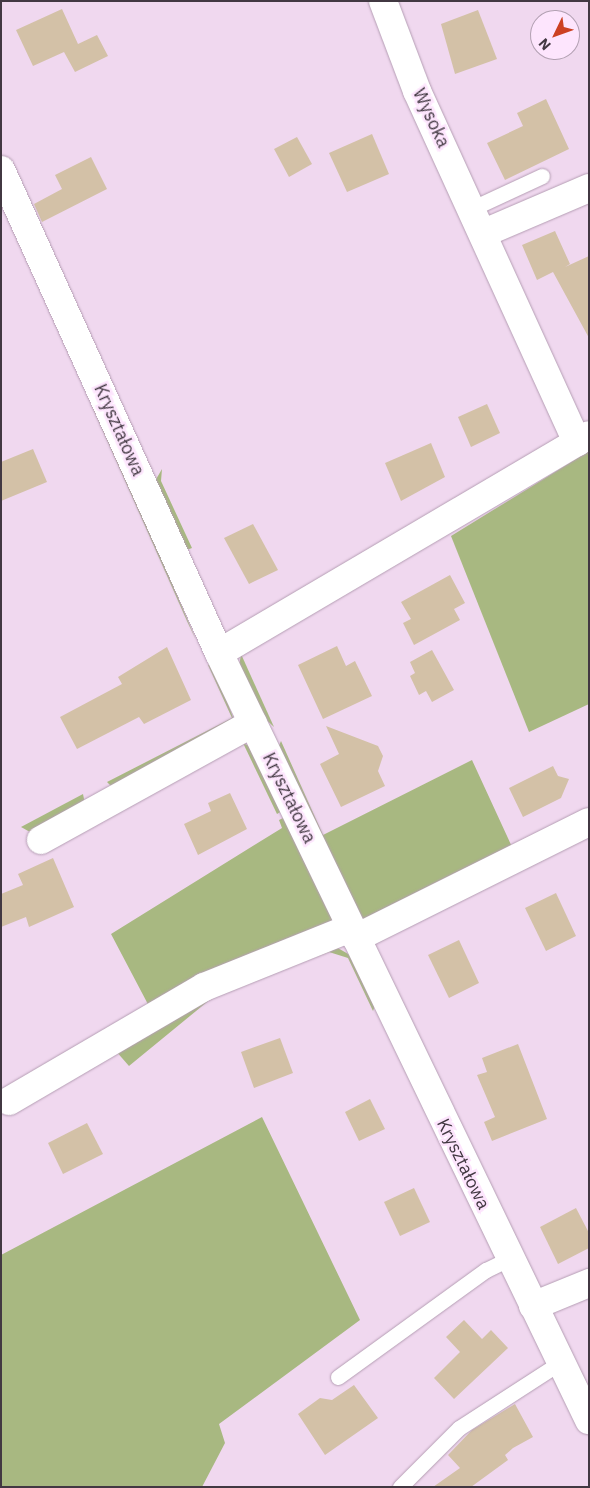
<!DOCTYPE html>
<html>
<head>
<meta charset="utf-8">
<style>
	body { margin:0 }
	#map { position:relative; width:590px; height:1488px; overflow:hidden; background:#f0d8ef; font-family:"IBM Plex Sans",sans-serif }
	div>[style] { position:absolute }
	.green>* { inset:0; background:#a8b881 }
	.building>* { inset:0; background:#d3c1a7 }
	.roads { filter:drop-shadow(0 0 1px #b59eb4) drop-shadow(0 0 1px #b59eb4) }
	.lane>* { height:15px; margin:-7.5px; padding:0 7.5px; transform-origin:7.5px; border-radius:7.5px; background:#fff }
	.street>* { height:28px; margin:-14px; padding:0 14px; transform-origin:14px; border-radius:14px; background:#fff }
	span { translate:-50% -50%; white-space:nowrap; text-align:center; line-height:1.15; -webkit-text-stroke:5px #fde5fd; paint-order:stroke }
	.street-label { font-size:18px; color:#423842 }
	.frame { position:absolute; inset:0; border:2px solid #423842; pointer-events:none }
	.north { position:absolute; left:530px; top:10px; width:50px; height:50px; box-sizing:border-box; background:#fde5fd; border:1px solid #b2a0b2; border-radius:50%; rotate:228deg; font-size:14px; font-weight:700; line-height:20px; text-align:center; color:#423842 }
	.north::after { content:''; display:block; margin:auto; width:18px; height:22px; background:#cc4122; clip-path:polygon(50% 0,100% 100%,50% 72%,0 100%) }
</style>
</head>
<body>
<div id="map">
	<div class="green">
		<div style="clip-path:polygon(92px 406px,99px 410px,196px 640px,187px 621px)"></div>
		<div style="clip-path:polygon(589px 451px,589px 704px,529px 732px,451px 536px)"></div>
		<div style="clip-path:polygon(162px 469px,161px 481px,192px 548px,184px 551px,155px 481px)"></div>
		<div style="clip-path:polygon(241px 654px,274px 727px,262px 716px,239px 667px)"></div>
		<div style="clip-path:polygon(213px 664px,234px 720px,112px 787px,107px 782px,232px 718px,208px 665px)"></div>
		<div style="clip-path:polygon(281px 741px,323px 835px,472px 760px,513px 849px,363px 924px,278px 748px)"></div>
		<div style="clip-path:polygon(243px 743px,253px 748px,282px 811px,277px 814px)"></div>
		<div style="clip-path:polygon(83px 794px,85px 804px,30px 832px,21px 827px)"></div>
		<div style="clip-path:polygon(285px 817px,336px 921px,151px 1010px,111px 934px,282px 828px,279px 820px)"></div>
		<div style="clip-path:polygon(336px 947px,350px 955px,375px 1006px,373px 1011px,348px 958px,329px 952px,218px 993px,129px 1066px,115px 1050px,206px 993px)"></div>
		<div style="clip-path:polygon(262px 1117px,360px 1320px,219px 1424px,225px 1443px,202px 1487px,1px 1487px,1px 1255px)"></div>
	</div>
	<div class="building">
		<div style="clip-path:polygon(62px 9px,78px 44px,97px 35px,108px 56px,75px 72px,64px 52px,33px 66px,16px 30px)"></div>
		<div style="clip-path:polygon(478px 10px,497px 59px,455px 74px,441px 24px)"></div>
		<div style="clip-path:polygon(546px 99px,569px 149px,505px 180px,487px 143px,523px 126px,517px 113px)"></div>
		<div style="clip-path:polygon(372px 134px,389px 174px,347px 192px,329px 153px)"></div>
		<div style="clip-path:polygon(297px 137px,312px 164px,289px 177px,274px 149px)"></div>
		<div style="clip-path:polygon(91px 157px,107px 189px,42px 222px,34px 204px,62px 189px,55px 175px)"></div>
		<div style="clip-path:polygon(555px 231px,570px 264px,565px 267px,589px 256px,589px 338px,553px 272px,537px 280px,522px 245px)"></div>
		<div style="clip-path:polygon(487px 404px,500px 433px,471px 447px,458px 417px)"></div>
		<div style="clip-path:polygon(431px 443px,445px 477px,401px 501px,385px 463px)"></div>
		<div style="clip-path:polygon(33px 449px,47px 482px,1px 501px,1px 462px)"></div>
		<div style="clip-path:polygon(253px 524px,278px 570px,249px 584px,224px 538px)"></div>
		<div style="clip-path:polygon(450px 575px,465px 603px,454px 609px,460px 620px,414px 645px,403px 623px,411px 619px,401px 602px)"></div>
		<div style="clip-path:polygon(337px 646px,346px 666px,355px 661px,372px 696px,323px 719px,298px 665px)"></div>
		<div style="clip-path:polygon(167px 647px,191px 700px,144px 724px,139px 717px,77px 749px,60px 717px,122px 684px,118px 677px)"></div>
		<div style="clip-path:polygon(432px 650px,454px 690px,432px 702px,426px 691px,419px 695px,410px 676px,415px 673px,410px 662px)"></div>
		<div style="clip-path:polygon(326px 726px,378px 746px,383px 756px,378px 771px,385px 786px,341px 807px,320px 764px,339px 754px)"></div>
		<div style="clip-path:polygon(553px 766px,558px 776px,569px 779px,561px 798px,523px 817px,509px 788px)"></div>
		<div style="clip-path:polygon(230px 793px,247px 829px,198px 855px,184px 824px,211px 811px,208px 803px)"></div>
		<div style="clip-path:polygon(53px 858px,74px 907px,29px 927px,26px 917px,1px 927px,1px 894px,23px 885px,18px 874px)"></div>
		<div style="clip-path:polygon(556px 893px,576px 936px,546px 951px,525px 908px)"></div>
		<div style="clip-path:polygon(459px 940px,479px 983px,449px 998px,428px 955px)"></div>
		<div style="clip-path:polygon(280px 1038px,293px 1073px,254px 1088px,241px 1052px)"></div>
		<div style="clip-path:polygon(518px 1044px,547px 1119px,492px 1141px,484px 1122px,495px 1117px,477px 1075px,487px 1072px,482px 1058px)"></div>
		<div style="clip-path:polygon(370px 1099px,385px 1129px,359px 1141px,345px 1112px)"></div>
		<div style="clip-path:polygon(87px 1123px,103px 1154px,63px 1174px,48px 1143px)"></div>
		<div style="clip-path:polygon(414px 1188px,430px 1222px,400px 1236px,384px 1202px)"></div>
		<div style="clip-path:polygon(576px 1208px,589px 1233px,589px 1248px,558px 1264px,540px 1227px)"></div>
		<div style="clip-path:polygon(464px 1320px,482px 1339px,491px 1330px,508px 1348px,454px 1399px,434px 1378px,460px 1352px,446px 1337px)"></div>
		<div style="clip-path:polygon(354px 1385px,378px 1418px,325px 1455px,298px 1414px,320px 1398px,332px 1400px)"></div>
		<div style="clip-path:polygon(515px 1404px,533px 1437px,513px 1448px,505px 1455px,508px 1460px,471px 1487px,433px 1487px,460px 1468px,448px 1455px,472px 1430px)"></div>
	</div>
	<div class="roads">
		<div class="lane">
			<div style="left:473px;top:208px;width:76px;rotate:-24.9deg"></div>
			<div style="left:338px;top:1377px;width:183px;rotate:-35.9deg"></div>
			<div style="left:486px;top:1270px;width:25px;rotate:-26deg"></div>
			<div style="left:400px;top:1487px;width:83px;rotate:-45deg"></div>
			<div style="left:459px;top:1428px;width:121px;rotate:-32.9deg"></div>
		</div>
		<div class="street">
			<div style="left:383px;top:1px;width:96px;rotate:69.3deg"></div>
			<div style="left:417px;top:91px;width:386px;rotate:65.5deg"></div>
			<div style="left:1px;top:170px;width:530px;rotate:65.71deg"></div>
			<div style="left:219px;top:653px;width:852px;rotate:64.25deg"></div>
			<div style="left:484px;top:233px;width:114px;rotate:-23.2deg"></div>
			<div style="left:219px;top:653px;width:429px;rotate:-30.5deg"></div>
			<div style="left:41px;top:840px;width:242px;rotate:-28.9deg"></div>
			<div style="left:356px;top:938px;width:260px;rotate:-26.5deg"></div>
			<div style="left:9px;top:1101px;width:226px;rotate:-30.3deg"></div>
			<div style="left:204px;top:987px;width:158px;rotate:-21.9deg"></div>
			<div style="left:533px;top:1306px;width:61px;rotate:-22.3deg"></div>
		</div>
	</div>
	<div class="street-label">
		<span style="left:431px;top:118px;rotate:65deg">Wysoka</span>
		<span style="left:119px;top:430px;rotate:66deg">Kryształowa</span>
		<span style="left:289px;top:798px;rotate:64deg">Kryształowa</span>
		<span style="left:463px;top:1164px;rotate:64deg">Kryształowa</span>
	</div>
	<div class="frame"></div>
	<div class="north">N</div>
</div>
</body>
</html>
